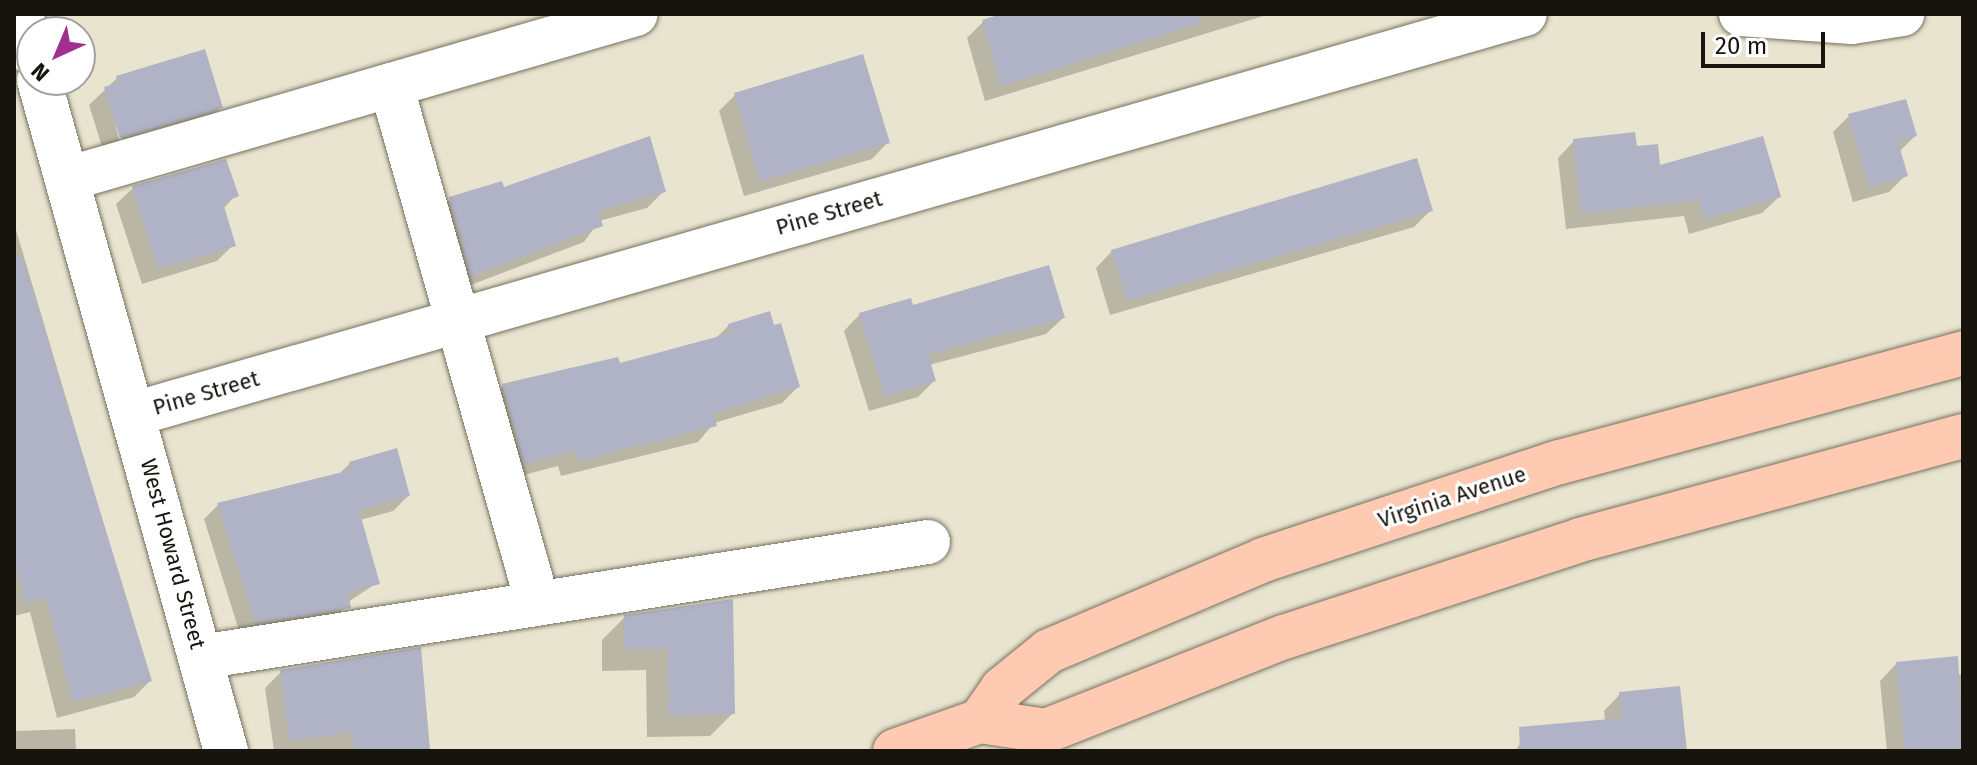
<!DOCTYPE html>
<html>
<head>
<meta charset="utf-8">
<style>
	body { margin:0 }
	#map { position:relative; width:1977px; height:765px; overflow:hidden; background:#e8e4cf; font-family:"Fira Sans",sans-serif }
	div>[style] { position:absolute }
	.shadow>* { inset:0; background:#0003 }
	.building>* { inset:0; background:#b0b2c6 }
	.roads { filter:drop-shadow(0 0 2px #767260) drop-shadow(0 0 2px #767260) }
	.minor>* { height:44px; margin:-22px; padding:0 22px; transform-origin:22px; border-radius:22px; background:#fff }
	.major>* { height:44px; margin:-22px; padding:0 22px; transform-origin:22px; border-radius:22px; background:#ffc9b2 }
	span { translate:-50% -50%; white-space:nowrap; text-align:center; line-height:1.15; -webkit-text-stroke:6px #fff; paint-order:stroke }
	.street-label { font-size:22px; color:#16140d }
	.frame { position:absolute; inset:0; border:16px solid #16140d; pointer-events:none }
	.north { position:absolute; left:16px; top:16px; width:80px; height:80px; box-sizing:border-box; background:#fff; border:2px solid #a2a19e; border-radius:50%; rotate:224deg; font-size:22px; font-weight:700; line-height:32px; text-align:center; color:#16140d }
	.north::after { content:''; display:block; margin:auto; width:28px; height:36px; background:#a0308d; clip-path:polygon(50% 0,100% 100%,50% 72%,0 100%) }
	.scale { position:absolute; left:1701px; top:32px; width:124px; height:36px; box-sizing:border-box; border:4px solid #16140d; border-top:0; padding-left:10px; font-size:24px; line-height:28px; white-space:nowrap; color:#16140d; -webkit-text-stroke:6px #fff; paint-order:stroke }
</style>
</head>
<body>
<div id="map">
	<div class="shadow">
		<div style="clip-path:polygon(1010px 14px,1270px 14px,985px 101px,967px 38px,983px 22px)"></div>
		<div style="clip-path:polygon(117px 78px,221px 107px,204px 124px,125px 147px,108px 91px,121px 148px,104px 153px,89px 105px)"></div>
		<div style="clip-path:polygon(736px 94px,888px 142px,872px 159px,744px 196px,719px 111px)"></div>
		<div style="clip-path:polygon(1849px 116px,1915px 136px,1899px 152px,1906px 175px,1889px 192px,1853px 202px,1833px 132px)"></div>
		<div style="clip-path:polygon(1574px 141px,1636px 148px,1659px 168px,1779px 197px,1762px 213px,1689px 234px,1684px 216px,1566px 229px,1558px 158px)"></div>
		<div style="clip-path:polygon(133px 188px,236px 195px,223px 209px,233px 245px,217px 261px,142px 284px,116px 204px)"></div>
		<div style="clip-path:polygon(502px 189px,664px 191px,647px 208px,599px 221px,584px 242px,455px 291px,433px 215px,450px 199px)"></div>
		<div style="clip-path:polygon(1431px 210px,1414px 227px,1110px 315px,1096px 268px,1112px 251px)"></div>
		<div style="clip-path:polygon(14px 223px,150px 681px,134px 697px,57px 718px,30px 612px,14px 616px)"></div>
		<div style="clip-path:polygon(912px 307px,1063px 318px,1046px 334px,929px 365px,934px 381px,918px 397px,869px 411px,844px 331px,860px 314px)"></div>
		<div style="clip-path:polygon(729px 325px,798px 387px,782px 403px,714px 423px,698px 442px,561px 476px,558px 466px,508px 479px,486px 402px,503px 386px,619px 366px,715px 339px)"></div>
		<div style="clip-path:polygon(350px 463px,408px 496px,393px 511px,360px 520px,377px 583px,348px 602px,334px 622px,241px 637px,204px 519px,218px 505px,338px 475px)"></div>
		<div style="clip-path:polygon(731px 601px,733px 713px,710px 736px,647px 737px,646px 670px,602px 671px,602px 640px,625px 617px)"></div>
		<div style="clip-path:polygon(420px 650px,430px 751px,274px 751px,265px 688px,281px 672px)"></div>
		<div style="clip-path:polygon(1896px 664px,1963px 675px,1963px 751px,1887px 751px,1880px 681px)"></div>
		<div style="clip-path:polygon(1620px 694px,1685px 751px,1515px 751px,1531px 728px,1605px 721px,1604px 711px)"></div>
		<div style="clip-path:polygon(75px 729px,76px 751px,14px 751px,14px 731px)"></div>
	</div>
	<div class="building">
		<div style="clip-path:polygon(1002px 14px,1199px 14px,1200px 23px,1001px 86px,982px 20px)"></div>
		<div style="clip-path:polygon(205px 49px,223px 108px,120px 138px,104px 87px,118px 83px,116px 76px)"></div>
		<div style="clip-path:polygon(863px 54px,890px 143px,760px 181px,734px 93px)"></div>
		<div style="clip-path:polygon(1906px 99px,1917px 136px,1898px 142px,1908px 176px,1869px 187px,1848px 114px)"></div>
		<div style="clip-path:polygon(1635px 132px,1637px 146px,1658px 144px,1660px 165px,1763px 136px,1781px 197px,1705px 219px,1700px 200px,1582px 214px,1573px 139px)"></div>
		<div style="clip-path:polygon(650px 136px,666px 192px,598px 211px,603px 226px,471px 276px,449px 197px,502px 181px,504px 187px)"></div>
		<div style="clip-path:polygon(1417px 158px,1433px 211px,1127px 300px,1111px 250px)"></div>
		<div style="clip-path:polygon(226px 159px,239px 196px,223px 203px,236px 246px,158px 269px,132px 186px)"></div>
		<div style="clip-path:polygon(22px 256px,152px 681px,73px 702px,46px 597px,25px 603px,14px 558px,14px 257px)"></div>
		<div style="clip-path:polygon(1049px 265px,1065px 318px,928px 354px,936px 381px,885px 396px,859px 313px,911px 298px,913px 305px)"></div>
		<div style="clip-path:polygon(770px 311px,774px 325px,781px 323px,800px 387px,713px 413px,717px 426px,577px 461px,575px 451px,524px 464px,502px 384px,618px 357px,620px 363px,731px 333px,728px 324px)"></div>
		<div style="clip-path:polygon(397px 448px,410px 496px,359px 510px,380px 584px,348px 592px,351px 608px,256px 623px,217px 503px,351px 470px,349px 462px)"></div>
		<div style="clip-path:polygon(733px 599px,735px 714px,669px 715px,668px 648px,624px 649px,624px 615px)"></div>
		<div style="clip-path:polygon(421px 647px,430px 751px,353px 751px,353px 732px,290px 741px,280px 670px)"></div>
		<div style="clip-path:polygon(1958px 656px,1963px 749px,1905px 751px,1896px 662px)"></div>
		<div style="clip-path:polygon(1680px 686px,1687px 751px,1520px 751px,1519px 727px,1622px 718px,1619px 692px)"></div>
	</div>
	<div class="roads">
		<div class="minor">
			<div style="left:21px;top:14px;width:41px;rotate:74.6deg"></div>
			<div style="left:1741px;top:14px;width:111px;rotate:4.1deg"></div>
			<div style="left:1852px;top:22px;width:51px;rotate:-9.1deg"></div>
			<div style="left:39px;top:80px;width:697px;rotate:74.43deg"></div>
			<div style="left:391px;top:85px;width:536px;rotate:74.2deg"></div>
			<div style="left:67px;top:179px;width:592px;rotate:-16.17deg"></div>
			<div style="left:134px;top:414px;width:1447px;rotate:-16.04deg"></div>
			<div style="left:201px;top:657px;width:736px;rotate:-8.99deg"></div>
		</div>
		<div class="major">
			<div style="left:980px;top:721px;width:39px;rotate:-55deg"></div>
			<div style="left:1002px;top:689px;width:60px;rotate:-39deg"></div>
			<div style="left:1049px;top:651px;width:233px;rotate:-23deg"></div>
			<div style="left:1263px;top:560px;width:313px;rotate:-18.3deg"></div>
			<div style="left:1560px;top:462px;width:417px;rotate:-15.1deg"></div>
			<div style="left:895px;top:751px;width:90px;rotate:-19.4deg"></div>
			<div style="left:980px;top:721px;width:67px;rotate:8.6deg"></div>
			<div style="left:1046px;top:731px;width:256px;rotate:-21.6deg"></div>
			<div style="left:1284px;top:637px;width:311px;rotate:-18.1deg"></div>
			<div style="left:1580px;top:540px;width:397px;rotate:-15.2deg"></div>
		</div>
	</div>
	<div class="street-label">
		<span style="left:829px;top:213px;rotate:-16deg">Pine Street</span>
		<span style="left:206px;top:393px;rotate:-16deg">Pine Street</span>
		<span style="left:1452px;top:497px;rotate:-18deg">Virginia Avenue</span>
		<span style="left:173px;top:554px;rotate:75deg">West Howard Street</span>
	</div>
	<div class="frame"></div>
	<div class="north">N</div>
	<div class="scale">20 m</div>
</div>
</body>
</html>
